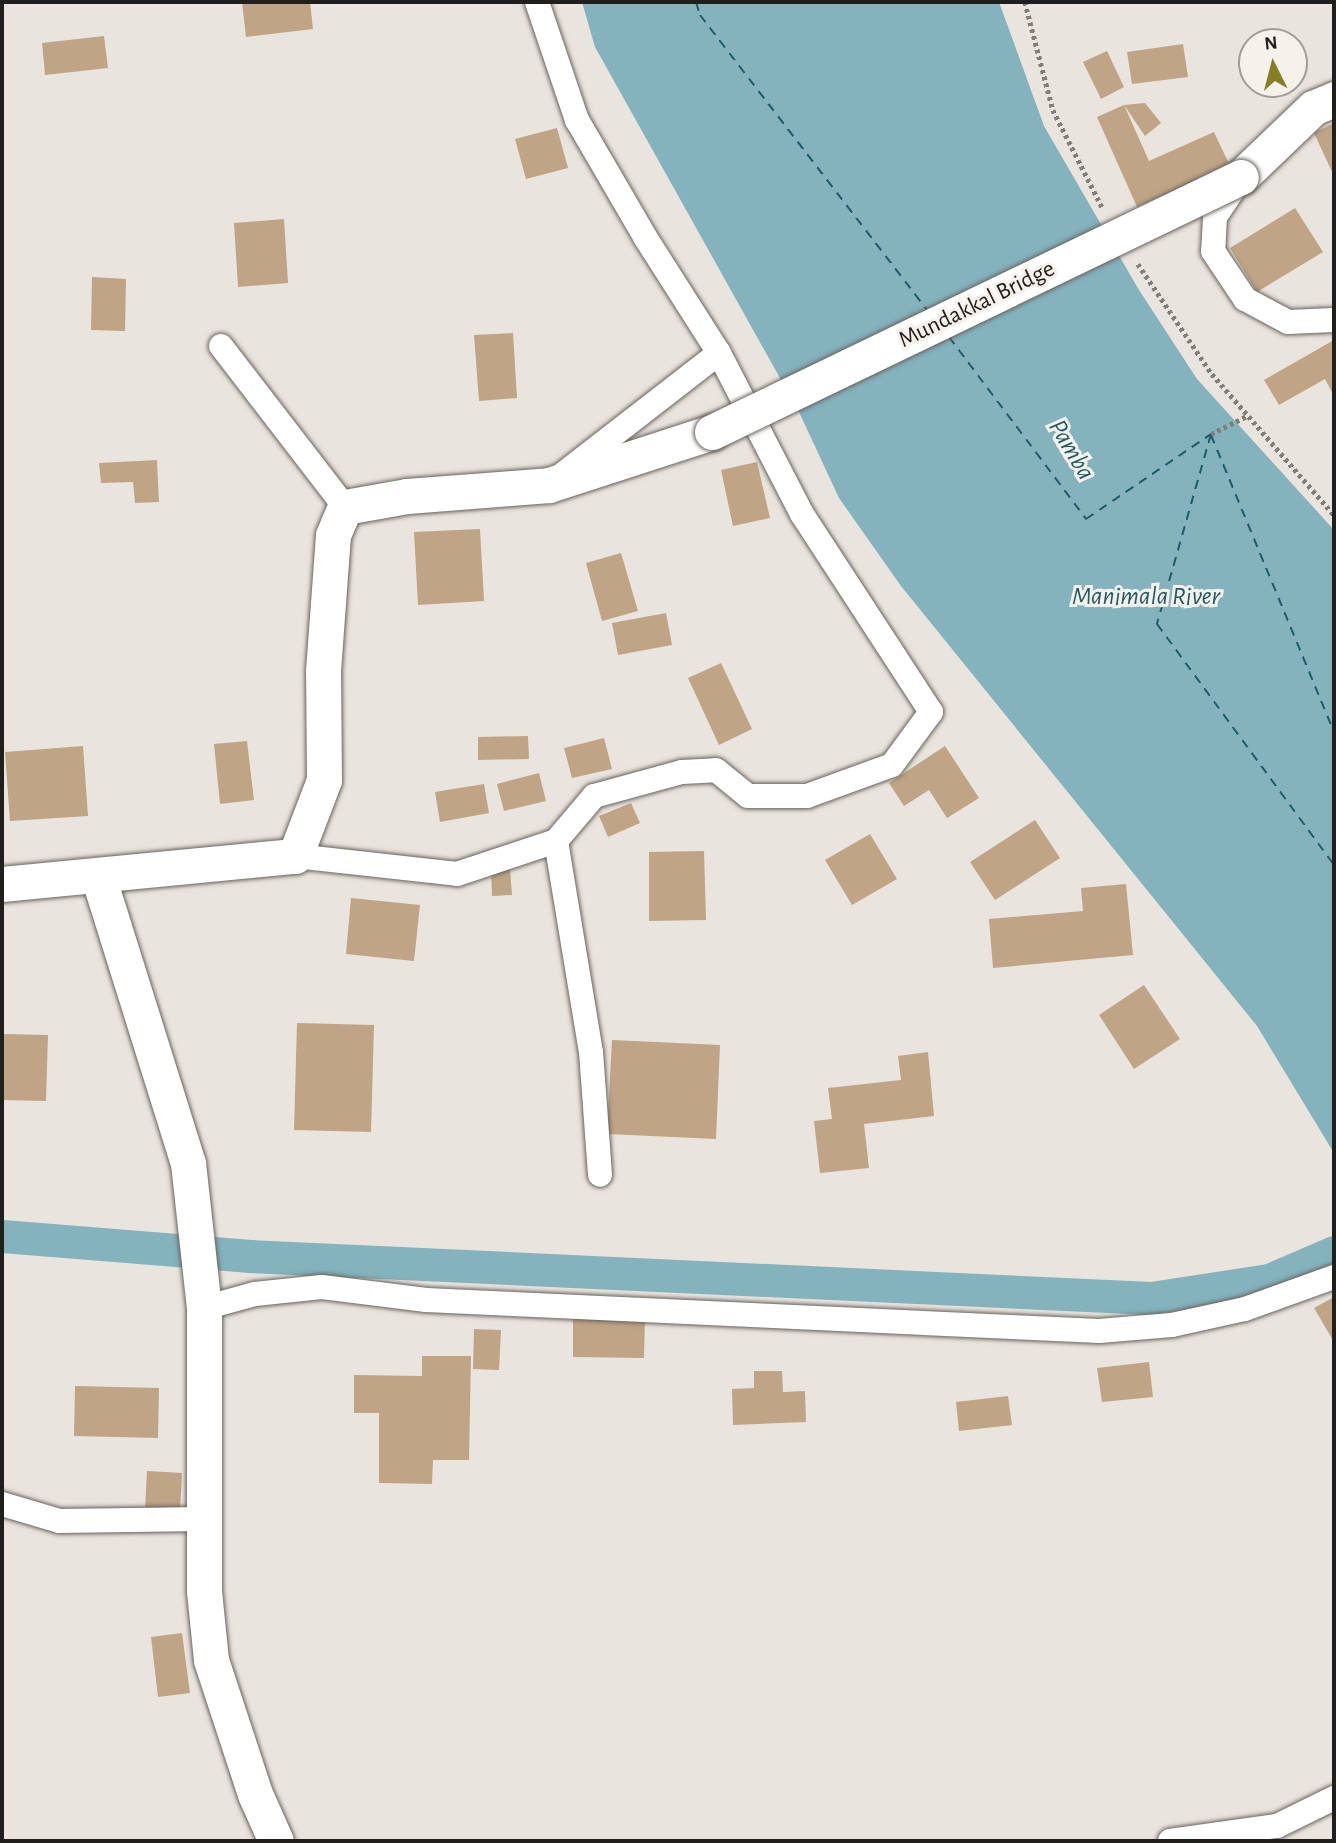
<!DOCTYPE html>
<html>
<head>
<meta charset="utf-8">
<style>
	body { margin:0 }
	#map { position:relative; width:1336px; height:1843px; overflow:hidden; background:#eae4de; font-family:"Alegreya Sans",sans-serif }
	div>[style] { position:absolute }
	.water>* { inset:0; background:#84b2bd }
	.canal>* { height:33px; margin:-16.5px; padding:0 16.5px; transform-origin:16.5px; border-radius:16.5px; background:#84b2bd }
	.ferry>* { height:2px; margin-top:-1px; transform-origin:0; background:repeating-linear-gradient(90deg,#1e5c69 0 9px,transparent 0 16px) }
	.building>* { inset:0; background:#bfa486 }
	.path>* { height:4.5px; margin-top:-2.25px; transform-origin:0; background:repeating-linear-gradient(90deg,#817d79 0 3.5px,transparent 0 7px) }
	.roads { filter:drop-shadow(0 0 2px #68635d) drop-shadow(0 0 2px #68635d) }
	.street>* { height:24px; margin:-12px; padding:0 12px; transform-origin:12px; border-radius:12px; background:#fff }
	.secondary>* { height:35px; margin:-17.5px; padding:0 17.5px; transform-origin:17.5px; border-radius:17.5px; background:#fff }
	.bridges { filter:drop-shadow(0 0 2px #68635d) drop-shadow(0 0 2px #68635d) }
	.secondary-bridge>* { height:35px; margin:-17.5px; padding:0 17.5px; transform-origin:17.5px; border-radius:17.5px; background:#fff }
	span { translate:-50% -50%; white-space:nowrap; text-align:center; line-height:1.15; -webkit-text-stroke:6px #f7f1eb; paint-order:stroke }
	.street-label { font-size:24px; color:#211f1c }
	.water-label { font-size:26px; color:#1e5c69; font-style:italic }
	.frame { position:absolute; inset:0; border:4px solid #211f1c; pointer-events:none }
	.north { position:absolute; left:1238px; top:28px; width:70px; height:70px; box-sizing:border-box; background:#f7f1eb; border:2px solid #a19d98; border-radius:50%; rotate:354deg; font-size:19px; font-weight:700; line-height:28px; text-align:center; color:#211f1c }
	.north::after { content:''; display:block; margin:auto; width:24px; height:32px; background:#857e25; clip-path:polygon(50% 0,100% 100%,50% 72%,0 100%) }
</style>
</head>
<body>
<div id="map">
	<div class="water">
		<div style="clip-path:polygon(582px 2px,999px 2px,1044px 126px,1139px 290px,1197px 379px,1334px 530px,1334px 1153px,1257px 1026px,901px 586px,839px 498px,799px 412px,595px 47px)"></div>
	</div>
	<div class="canal">
		<div style="left:2px;top:1236px;width:249px;rotate:4.6deg"></div>
		<div style="left:250px;top:1256px;width:902px;rotate:2.67deg"></div>
		<div style="left:1151px;top:1298px;width:119px;rotate:-8.7deg"></div>
		<div style="left:1269px;top:1280px;width:71px;rotate:-23.3deg"></div>
	</div>
	<div class="ferry">
		<div style="left:696px;top:2px;width:14px;rotate:73deg"></div>
		<div style="left:700px;top:15px;width:374px;rotate:52.4deg"></div>
		<div style="left:949px;top:337px;width:228px;rotate:53deg"></div>
		<div style="left:1086px;top:519px;width:151px;rotate:-34.2deg"></div>
		<div style="left:1211px;top:434px;width:198px;rotate:105.9deg"></div>
		<div style="left:1157px;top:624px;width:299px;rotate:53.7deg"></div>
		<div style="left:1211px;top:435px;width:321px;rotate:67.5deg"></div>
	</div>
	<div class="building">
		<div style="clip-path:polygon(242px 2px,310px 2px,313px 29px,246px 37px)"></div>
		<div style="clip-path:polygon(104px 36px,108px 68px,45px 75px,42px 43px)"></div>
		<div style="clip-path:polygon(1183px 44px,1188px 77px,1132px 84px,1127px 52px)"></div>
		<div style="clip-path:polygon(1107px 51px,1124px 87px,1101px 99px,1083px 62px)"></div>
		<div style="clip-path:polygon(1145px 103px,1161px 123px,1145px 136px,1124px 105px,1149px 161px,1214px 132px,1230px 166px,1137px 207px,1097px 117px,1124px 105px)"></div>
		<div style="clip-path:polygon(1334px 123px,1334px 176px,1314px 133px)"></div>
		<div style="clip-path:polygon(557px 128px,568px 168px,526px 179px,515px 139px)"></div>
		<div style="clip-path:polygon(1295px 208px,1323px 252px,1257px 292px,1230px 248px)"></div>
		<div style="clip-path:polygon(284px 219px,288px 283px,238px 287px,234px 223px)"></div>
		<div style="clip-path:polygon(92px 277px,126px 279px,125px 331px,91px 330px)"></div>
		<div style="clip-path:polygon(513px 333px,517px 398px,479px 401px,474px 335px)"></div>
		<div style="clip-path:polygon(1334px 340px,1334px 396px,1325px 379px,1279px 405px,1264px 380px)"></div>
		<div style="clip-path:polygon(157px 460px,159px 502px,135px 503px,133px 482px,101px 483px,99px 463px)"></div>
		<div style="clip-path:polygon(757px 462px,770px 518px,733px 526px,721px 470px)"></div>
		<div style="clip-path:polygon(480px 529px,484px 601px,418px 605px,414px 532px)"></div>
		<div style="clip-path:polygon(621px 553px,638px 611px,602px 621px,586px 563px)"></div>
		<div style="clip-path:polygon(666px 613px,672px 645px,618px 655px,612px 623px)"></div>
		<div style="clip-path:polygon(721px 663px,752px 729px,719px 745px,688px 678px)"></div>
		<div style="clip-path:polygon(528px 736px,529px 759px,478px 760px,478px 737px)"></div>
		<div style="clip-path:polygon(604px 738px,612px 769px,572px 778px,564px 748px)"></div>
		<div style="clip-path:polygon(247px 741px,254px 800px,220px 804px,214px 744px)"></div>
		<div style="clip-path:polygon(83px 746px,88px 816px,10px 821px,5px 752px)"></div>
		<div style="clip-path:polygon(945px 746px,979px 798px,947px 818px,929px 790px,904px 806px,889px 783px)"></div>
		<div style="clip-path:polygon(539px 773px,546px 801px,504px 811px,497px 784px)"></div>
		<div style="clip-path:polygon(484px 784px,489px 813px,440px 822px,435px 792px)"></div>
		<div style="clip-path:polygon(631px 803px,640px 823px,608px 837px,599px 816px)"></div>
		<div style="clip-path:polygon(1035px 820px,1060px 858px,995px 900px,970px 862px)"></div>
		<div style="clip-path:polygon(870px 834px,897px 879px,852px 905px,825px 860px)"></div>
		<div style="clip-path:polygon(704px 851px,706px 920px,649px 921px,649px 852px)"></div>
		<div style="clip-path:polygon(510px 869px,512px 895px,492px 896px,491px 870px)"></div>
		<div style="clip-path:polygon(1126px 884px,1133px 955px,993px 968px,989px 919px,1083px 911px,1081px 888px)"></div>
		<div style="clip-path:polygon(351px 898px,420px 905px,414px 961px,346px 954px)"></div>
		<div style="clip-path:polygon(1144px 985px,1180px 1039px,1134px 1069px,1099px 1015px)"></div>
		<div style="clip-path:polygon(297px 1023px,374px 1025px,371px 1132px,294px 1130px)"></div>
		<div style="clip-path:polygon(2px 1034px,48px 1035px,46px 1101px,2px 1100px)"></div>
		<div style="clip-path:polygon(612px 1040px,720px 1045px,716px 1139px,607px 1134px)"></div>
		<div style="clip-path:polygon(928px 1052px,934px 1116px,864px 1124px,869px 1168px,820px 1173px,814px 1121px,832px 1119px,828px 1088px,901px 1080px,898px 1056px)"></div>
		<div style="clip-path:polygon(1334px 1297px,1334px 1342px,1314px 1308px)"></div>
		<div style="clip-path:polygon(573px 1315px,645px 1317px,644px 1358px,573px 1357px)"></div>
		<div style="clip-path:polygon(474px 1329px,501px 1330px,499px 1370px,473px 1369px)"></div>
		<div style="clip-path:polygon(422px 1356px,471px 1356px,469px 1460px,433px 1460px,432px 1484px,379px 1483px,379px 1413px,354px 1413px,354px 1375px,422px 1376px)"></div>
		<div style="clip-path:polygon(1149px 1362px,1153px 1397px,1102px 1402px,1097px 1368px)"></div>
		<div style="clip-path:polygon(754px 1371px,782px 1371px,783px 1392px,805px 1391px,806px 1422px,733px 1425px,732px 1389px,754px 1388px)"></div>
		<div style="clip-path:polygon(75px 1386px,159px 1388px,158px 1438px,74px 1436px)"></div>
		<div style="clip-path:polygon(1008px 1396px,1012px 1425px,959px 1431px,956px 1402px)"></div>
		<div style="clip-path:polygon(147px 1471px,182px 1473px,180px 1512px,145px 1510px)"></div>
		<div style="clip-path:polygon(182px 1633px,190px 1693px,158px 1697px,151px 1637px)"></div>
	</div>
	<div class="path">
		<div style="left:1025px;top:2px;width:112px;rotate:75.5deg"></div>
		<div style="left:1053px;top:110px;width:111px;rotate:63.2deg"></div>
		<div style="left:1138px;top:264px;width:133px;rotate:56.1deg"></div>
		<div style="left:1212px;top:374px;width:186px;rotate:49.1deg"></div>
		<div style="left:1211px;top:434px;width:40px;rotate:-26.6deg"></div>
	</div>
	<div class="roads">
		<div class="street">
			<div style="left:537px;top:2px;width:125px;rotate:71.3deg"></div>
			<div style="left:577px;top:120px;width:135px;rotate:59.8deg"></div>
			<div style="left:645px;top:237px;width:138px;rotate:57.5deg"></div>
			<div style="left:719px;top:353px;width:197px;rotate:142.2deg"></div>
			<div style="left:1241px;top:178px;width:47px;rotate:123.7deg"></div>
			<div style="left:1215px;top:217px;width:34px;rotate:93deg"></div>
			<div style="left:1213px;top:251px;width:58px;rotate:56.3deg"></div>
			<div style="left:1245px;top:299px;width:49px;rotate:28.1deg"></div>
			<div style="left:1288px;top:322px;width:46px;rotate:-2.5deg"></div>
			<div style="left:221px;top:346px;width:203px;rotate:52.4deg"></div>
			<div style="left:556px;top:841px;width:214px;rotate:80.6deg"></div>
			<div style="left:591px;top:1052px;width:123px;rotate:85.8deg"></div>
			<div style="left:295px;top:856px;width:163px;rotate:6.3deg"></div>
			<div style="left:457px;top:874px;width:104px;rotate:-18.4deg"></div>
			<div style="left:556px;top:841px;width:59px;rotate:-49.8deg"></div>
			<div style="left:594px;top:796px;width:91px;rotate:-15.3deg"></div>
			<div style="left:682px;top:772px;width:34px;rotate:-3deg"></div>
			<div style="left:716px;top:770px;width:41px;rotate:39.1deg"></div>
			<div style="left:748px;top:796px;width:59px"></div>
			<div style="left:807px;top:796px;width:90px;rotate:-20deg"></div>
			<div style="left:892px;top:765px;width:66px;rotate:-53.7deg"></div>
			<div style="left:931px;top:712px;width:236px;rotate:-123.1deg"></div>
			<div style="left:802px;top:514px;width:181px;rotate:-117.3deg"></div>
			<div style="left:204px;top:1308px;width:53px;rotate:-15.4deg"></div>
			<div style="left:255px;top:1294px;width:67px;rotate:-6deg"></div>
			<div style="left:322px;top:1287px;width:105px;rotate:7.1deg"></div>
			<div style="left:426px;top:1300px;width:674px;rotate:2.64deg"></div>
			<div style="left:1099px;top:1331px;width:73px;rotate:-4.7deg"></div>
			<div style="left:1172px;top:1325px;width:75px;rotate:-12.4deg"></div>
			<div style="left:1245px;top:1309px;width:95px;rotate:-19.8deg"></div>
			<div style="left:2px;top:1504px;width:59px;rotate:16.6deg"></div>
			<div style="left:59px;top:1521px;width:145px;rotate:-0.8deg"></div>
			<div style="left:1170px;top:1841px;width:108px;rotate:-8deg"></div>
			<div style="left:1277px;top:1826px;width:64px;rotate:-26.2deg"></div>
		</div>
		<div class="secondary">
			<div style="left:1241px;top:177px;width:100px;rotate:-43.8deg"></div>
			<div style="left:1313px;top:108px;width:23px;rotate:-23deg"></div>
			<div style="left:98px;top:876px;width:301px;rotate:72.6deg"></div>
			<div style="left:188px;top:1163px;width:146px;rotate:83.7deg"></div>
			<div style="left:204px;top:1308px;width:283px;rotate:90deg"></div>
			<div style="left:204px;top:1591px;width:69px;rotate:84.2deg"></div>
			<div style="left:211px;top:1660px;width:141px;rotate:71.8deg"></div>
			<div style="left:255px;top:1794px;width:51px;rotate:65.9deg"></div>
			<div style="left:2px;top:884px;width:294px;rotate:-5.5deg"></div>
			<div style="left:295px;top:856px;width:81px;rotate:-69.1deg"></div>
			<div style="left:324px;top:780px;width:109px;rotate:-90.5deg"></div>
			<div style="left:323px;top:671px;width:136px;rotate:-85.8deg"></div>
			<div style="left:333px;top:535px;width:30px;rotate:-67deg"></div>
			<div style="left:345px;top:507px;width:63px;rotate:-10.1deg"></div>
			<div style="left:407px;top:496px;width:142px;rotate:-4.4deg"></div>
			<div style="left:549px;top:485px;width:171px;rotate:-18deg"></div>
		</div>
	</div>
	<div class="bridges">
		<div class="secondary-bridge">
			<div style="left:712px;top:432px;width:587px;rotate:-25.74deg"></div>
		</div>
	</div>
	<div class="street-label">
		<span style="left:977px;top:305px;rotate:-26deg">Mundakkal Bridge</span>
	</div>
	<div class="water-label">
		<span style="left:1071px;top:450px;rotate:59deg">Pamba</span>
		<span style="left:1146px;top:597px">Manimala River</span>
	</div>
	<div class="frame"></div>
	<div class="north">N</div>
</div>
</body>
</html>
